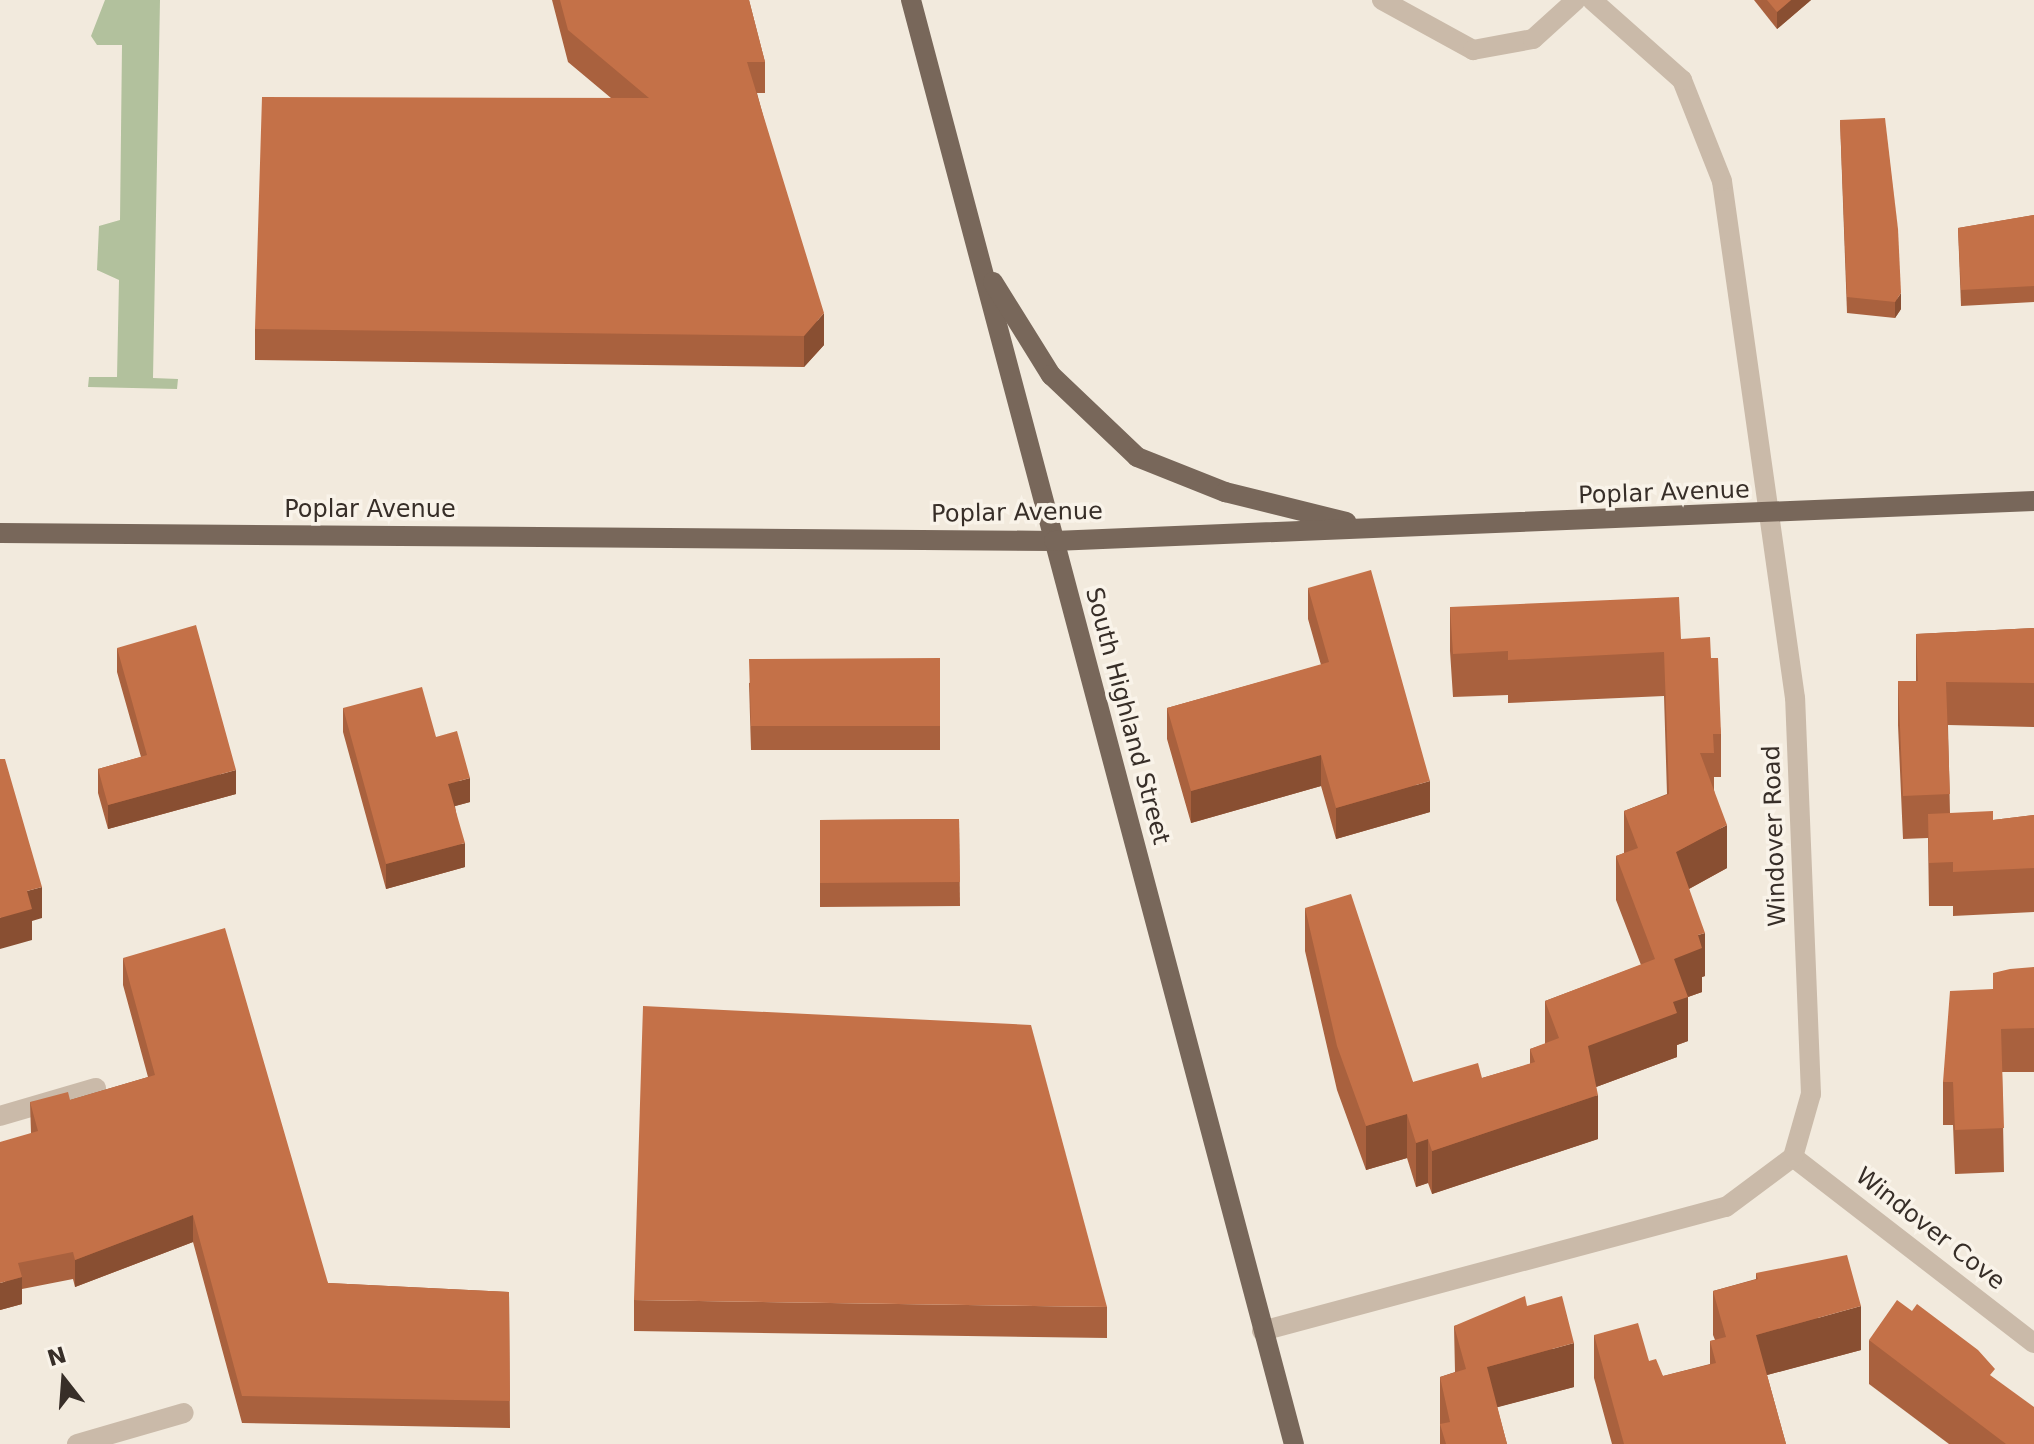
<!DOCTYPE html>
<html>
<head>
<meta charset="utf-8">
<style>
	body { margin:0 }
	#map { position:relative; width:2034px; height:1444px; overflow:hidden; background:#f2eadd; font-family:"DejaVu Sans",sans-serif }
	div>[style] { position:absolute }
	.green>* { inset:0; background:#b2c19d }
	.minor>* { height:20px; margin:-10px; padding:0 10px; transform-origin:10px; border-radius:10px; background:#cabaa9 }
	.major>* { height:20px; margin:-10px; padding:0 10px; transform-origin:10px; border-radius:10px; background:#78675a }
	.wall>* { inset:0; background:#a9613e }
	.shaded-wall>* { inset:0; background:#894f32 }
	.building>* { inset:0; background:#c47148 }
	span { translate:-50% -50%; white-space:nowrap; text-align:center; line-height:1.15; -webkit-text-stroke:7px #f9f3e9; paint-order:stroke }
	.street-label { font-size:24px; color:#372e28 }
	.north { position:absolute; left:24px; top:1340px; width:80px; height:80px; -webkit-text-stroke:6px #f9f3e9; paint-order:stroke; rotate:343deg; font-size:22px; font-weight:700; line-height:32px; text-align:center; color:#372e28 }
	.north::after { content:''; display:block; margin:auto; width:28px; height:36px; background:#372e28; clip-path:polygon(50% 0,100% 100%,50% 72%,0 100%) }
</style>
</head>
<body>
<div id="map">
	<div class="green">
		<div style="clip-path:polygon(105px 0,160px 0,153px 378px,178px 379px,177px 389px,88px 387px,89px 377px,117px 377px,119px 280px,97px 270px,99px 226px,120px 220px,122px 45px,97px 45px,91px 36px)"></div>
	</div>
	<div class="minor">
		<div style="left:1382px;top:0;width:104px;rotate:28.8deg"></div>
		<div style="left:1473px;top:50px;width:61px;rotate:-10.4deg"></div>
		<div style="left:1533px;top:39px;width:58px;rotate:-42.2deg"></div>
		<div style="left:0;top:1116px;width:100px;rotate:-16.3deg"></div>
		<div style="left:1793px;top:1157px;width:304px;rotate:37.7deg"></div>
		<div style="left:1262px;top:1331px;width:480px;rotate:-15deg"></div>
		<div style="left:1726px;top:1207px;width:84px;rotate:-36.7deg"></div>
		<div style="left:1793px;top:1157px;width:66px;rotate:-74.1deg"></div>
		<div style="left:1811px;top:1094px;width:396px;rotate:-92.3deg"></div>
		<div style="left:1795px;top:698px;width:522px;rotate:-98.04deg"></div>
		<div style="left:1722px;top:181px;width:109px;rotate:-111.6deg"></div>
		<div style="left:1682px;top:80px;width:120px;rotate:-138.4deg"></div>
		<div style="left:77px;top:1444px;width:111px;rotate:-16.2deg"></div>
	</div>
	<div class="major">
		<div style="left:911px;top:0;width:1494px;rotate:75.15deg"></div>
		<div style="left:993px;top:282px;width:110px;rotate:58.1deg"></div>
		<div style="left:1051px;top:375px;width:119px;rotate:43.6deg"></div>
		<div style="left:1137px;top:457px;width:95px;rotate:21.7deg"></div>
		<div style="left:1225px;top:492px;width:125px;rotate:13.9deg"></div>
		<div style="left:0;top:533px;width:1054px;rotate:0.43deg"></div>
		<div style="left:1054px;top:541px;width:981px;rotate:-2.34deg"></div>
	</div>
	<div class="wall">
		<div style="clip-path:polygon(552px 0,749px 0,765px 62px,765px 93px,757px 93px,824px 345px,804px 367px,255px 360px,255px 329px,611px 98px,568px 62px)"></div>
		<div style="clip-path:polygon(1754px 0,1811px 0,1777px 29px)"></div>
		<div style="clip-path:polygon(1840px 120px,1901px 309px,1895px 318px,1847px 313px)"></div>
		<div style="clip-path:polygon(2034px 215px,2034px 302px,1961px 306px,1958px 228px)"></div>
		<div style="clip-path:polygon(1308px 588px,1430px 812px,1336px 839px,1321px 786px,1191px 823px,1167px 739px,1167px 708px,1321px 665px,1308px 619px)"></div>
		<div style="clip-path:polygon(1450px 607px,1681px 639px,1711px 658px,1721px 734px,1721px 777px,1714px 777px,1714px 790px,1727px 868px,1689px 889px,1705px 976px,1702px 977px,1702px 992px,1688px 997px,1688px 1041px,1677px 1045px,1677px 1057px,1596px 1087px,1598px 1139px,1432px 1194px,1428px 1183px,1416px 1187px,1407px 1158px,1366px 1170px,1337px 1090px,1305px 951px,1305px 908px,1413px 1082px,1482px 1078px,1530px 1064px,1530px 1049px,1545px 1044px,1545px 1001px,1641px 965px,1616px 900px,1616px 856px,1624px 853px,1624px 811px,1667px 794px,1664px 696px,1508px 703px,1508px 695px,1453px 697px,1450px 651px)"></div>
		<div style="clip-path:polygon(2034px 628px,2034px 727px,1948px 725px,1950px 813px,1993px 820px,2034px 815px,2034px 912px,1953px 916px,1953px 906px,1929px 906px,1928px 838px,1903px 839px,1898px 725px,1898px 681px,1916px 681px,1916px 634px)"></div>
		<div style="clip-path:polygon(117px 648px,236px 794px,108px 829px,98px 793px,98px 769px,141px 757px,117px 672px)"></div>
		<div style="clip-path:polygon(940px 658px,940px 750px,751px 750px,749px 683px)"></div>
		<div style="clip-path:polygon(343px 708px,436px 737px,470px 802px,455px 806px,465px 867px,386px 889px,343px 732px)"></div>
		<div style="clip-path:polygon(959px 819px,960px 906px,820px 907px,820px 820px)"></div>
		<div style="clip-path:polygon(123px 958px,328px 1283px,509px 1292px,510px 1428px,242px 1423px,193px 1242px,75px 1287px,73px 1279px,22px 1289px,22px 1304px,0 1310px,31px 1133px,30px 1102px,70px 1100px,148px 1077px,123px 985px)"></div>
		<div style="clip-path:polygon(2034px 967px,2034px 1072px,2002px 1072px,2004px 1172px,1955px 1174px,1953px 1125px,1943px 1125px,1943px 1082px,1993px 989px)"></div>
		<div style="clip-path:polygon(1756px 1273px,1861px 1350px,1767px 1375px,1786px 1444px,1612px 1444px,1594px 1378px,1594px 1335px,1649px 1361px,1663px 1376px,1710px 1364px,1710px 1341px,1715px 1340px,1713px 1335px,1713px 1291px,1756px 1279px)"></div>
		<div style="clip-path:polygon(634px 1300px,1107px 1307px,1107px 1338px,634px 1331px)"></div>
		<div style="clip-path:polygon(1527px 1306px,1574px 1387px,1497px 1407px,1507px 1444px,1440px 1444px,1440px 1377px,1455px 1372px,1454px 1326px)"></div>
		<div style="clip-path:polygon(1869px 1340px,1995px 1379px,2034px 1444px,1949px 1444px,1869px 1384px)"></div>
	</div>
	<div class="shaded-wall">
		<div style="clip-path:polygon(1791px 0,1811px 0,1777px 29px,1777px 12px)"></div>
		<div style="clip-path:polygon(1901px 293px,1901px 309px,1895px 318px,1895px 302px)"></div>
		<div style="clip-path:polygon(824px 313px,824px 345px,804px 367px,804px 336px)"></div>
		<div style="clip-path:polygon(1321px 755px,1321px 786px,1191px 823px,1191px 791px)"></div>
		<div style="clip-path:polygon(236px 770px,236px 794px,108px 829px,108px 805px)"></div>
		<div style="clip-path:polygon(470px 778px,470px 802px,448px 808px,448px 784px)"></div>
		<div style="clip-path:polygon(1430px 781px,1430px 812px,1336px 839px,1336px 808px)"></div>
		<div style="clip-path:polygon(1727px 825px,1727px 868px,1676px 896px,1676px 852px)"></div>
		<div style="clip-path:polygon(465px 843px,465px 867px,386px 889px,386px 864px)"></div>
		<div style="clip-path:polygon(42px 887px,42px 918px,32px 921px,32px 940px,0 949px,0 918px,27px 891px)"></div>
		<div style="clip-path:polygon(1705px 933px,1705px 976px,1702px 977px,1702px 992px,1685px 998px,1688px 997px,1688px 1041px,1677px 1045px,1677px 1057px,1588px 1090px,1588px 1046px,1698px 935px)"></div>
		<div style="clip-path:polygon(1598px 1095px,1598px 1139px,1432px 1194px,1432px 1151px)"></div>
		<div style="clip-path:polygon(1407px 1114px,1407px 1158px,1366px 1170px,1366px 1126px)"></div>
		<div style="clip-path:polygon(1428px 1139px,1428px 1183px,1416px 1187px,1416px 1143px)"></div>
		<div style="clip-path:polygon(193px 1215px,193px 1242px,75px 1287px,75px 1260px)"></div>
		<div style="clip-path:polygon(22px 1277px,22px 1304px,0 1310px,0 1283px)"></div>
		<div style="clip-path:polygon(1861px 1306px,1861px 1350px,1756px 1378px,1756px 1335px)"></div>
		<div style="clip-path:polygon(1574px 1343px,1574px 1387px,1487px 1410px,1487px 1367px)"></div>
	</div>
	<div class="building">
		<div style="clip-path:polygon(560px 0,749px 0,765px 62px,747px 62px,824px 313px,804px 336px,255px 329px,262px 97px,649px 98px,568px 30px)"></div>
		<div style="clip-path:polygon(1767px 0,1791px 0,1777px 12px)"></div>
		<div style="clip-path:polygon(1885px 118px,1898px 229px,1901px 293px,1895px 302px,1847px 297px,1840px 120px)"></div>
		<div style="clip-path:polygon(2034px 215px,2034px 286px,1961px 290px,1958px 228px)"></div>
		<div style="clip-path:polygon(1371px 570px,1430px 781px,1336px 808px,1321px 755px,1191px 791px,1167px 708px,1329px 662px,1308px 588px)"></div>
		<div style="clip-path:polygon(1679px 597px,1681px 639px,1710px 637px,1711px 658px,1718px 658px,1721px 734px,1713px 734px,1714px 753px,1700px 753px,1727px 825px,1676px 852px,1705px 933px,1698px 935px,1702px 948px,1674px 959px,1688px 997px,1673px 1002px,1677px 1013px,1588px 1046px,1598px 1095px,1432px 1151px,1428px 1139px,1416px 1143px,1407px 1114px,1366px 1126px,1337px 1046px,1305px 908px,1351px 894px,1413px 1082px,1478px 1063px,1482px 1078px,1535px 1062px,1530px 1049px,1559px 1038px,1545px 1001px,1655px 959px,1616px 856px,1638px 848px,1624px 811px,1669px 794px,1664px 652px,1508px 660px,1508px 651px,1453px 654px,1450px 607px)"></div>
		<div style="clip-path:polygon(196px 625px,236px 770px,108px 805px,98px 769px,147px 755px,117px 648px)"></div>
		<div style="clip-path:polygon(2034px 628px,2034px 683px,1946px 682px,1950px 794px,1903px 796px,1898px 681px,1918px 681px,1916px 634px)"></div>
		<div style="clip-path:polygon(940px 658px,940px 726px,751px 726px,749px 659px)"></div>
		<div style="clip-path:polygon(422px 687px,436px 737px,457px 731px,470px 778px,448px 784px,465px 843px,386px 864px,343px 708px)"></div>
		<div style="clip-path:polygon(0 759px,5px 759px,42px 887px,27px 891px,32px 909px,0 918px)"></div>
		<div style="clip-path:polygon(1993px 811px,1993px 820px,2034px 815px,2034px 868px,1953px 872px,1953px 862px,1929px 863px,1928px 814px)"></div>
		<div style="clip-path:polygon(959px 819px,960px 882px,820px 883px,820px 820px)"></div>
		<div style="clip-path:polygon(225px 928px,328px 1283px,509px 1292px,510px 1401px,242px 1396px,193px 1215px,75px 1260px,73px 1252px,18px 1263px,22px 1277px,0 1283px,0 1142px,38px 1131px,30px 1102px,68px 1092px,70px 1100px,155px 1075px,123px 958px)"></div>
		<div style="clip-path:polygon(2034px 967px,2034px 1028px,2001px 1029px,2004px 1128px,1955px 1130px,1953px 1082px,1943px 1082px,1950px 991px,1993px 989px,1993px 973px,2010px 969px)"></div>
		<div style="clip-path:polygon(643px 1006px,1031px 1025px,1107px 1307px,634px 1300px)"></div>
		<div style="clip-path:polygon(1847px 1255px,1861px 1306px,1756px 1335px,1786px 1444px,1624px 1444px,1594px 1335px,1638px 1323px,1649px 1361px,1656px 1359px,1663px 1376px,1716px 1363px,1710px 1341px,1726px 1337px,1713px 1291px,1758px 1279px,1756px 1273px)"></div>
		<div style="clip-path:polygon(1525px 1296px,1527px 1306px,1562px 1296px,1574px 1343px,1487px 1367px,1507px 1444px,1446px 1444px,1440px 1424px,1450px 1422px,1440px 1377px,1466px 1369px,1454px 1326px)"></div>
		<div style="clip-path:polygon(1897px 1300px,1912px 1311px,1917px 1304px,1978px 1350px,1995px 1369px,1990px 1375px,2034px 1407px,2034px 1444px,2006px 1444px,1869px 1340px)"></div>
	</div>
	<div class="street-label">
		<span style="left:1664px;top:493px;rotate:-2deg">Poplar Avenue</span>
		<span style="left:370px;top:510px">Poplar Avenue</span>
		<span style="left:1017px;top:513px;rotate:-1deg">Poplar Avenue</span>
		<span style="left:1127px;top:716px;rotate:75deg">South Highland Street</span>
		<span style="left:1775px;top:836px;rotate:-92deg">Windover Road</span>
		<span style="left:1930px;top:1229px;rotate:38deg">Windover Cove</span>
	</div>
	<div class="north">N</div>
</div>
</body>
</html>
